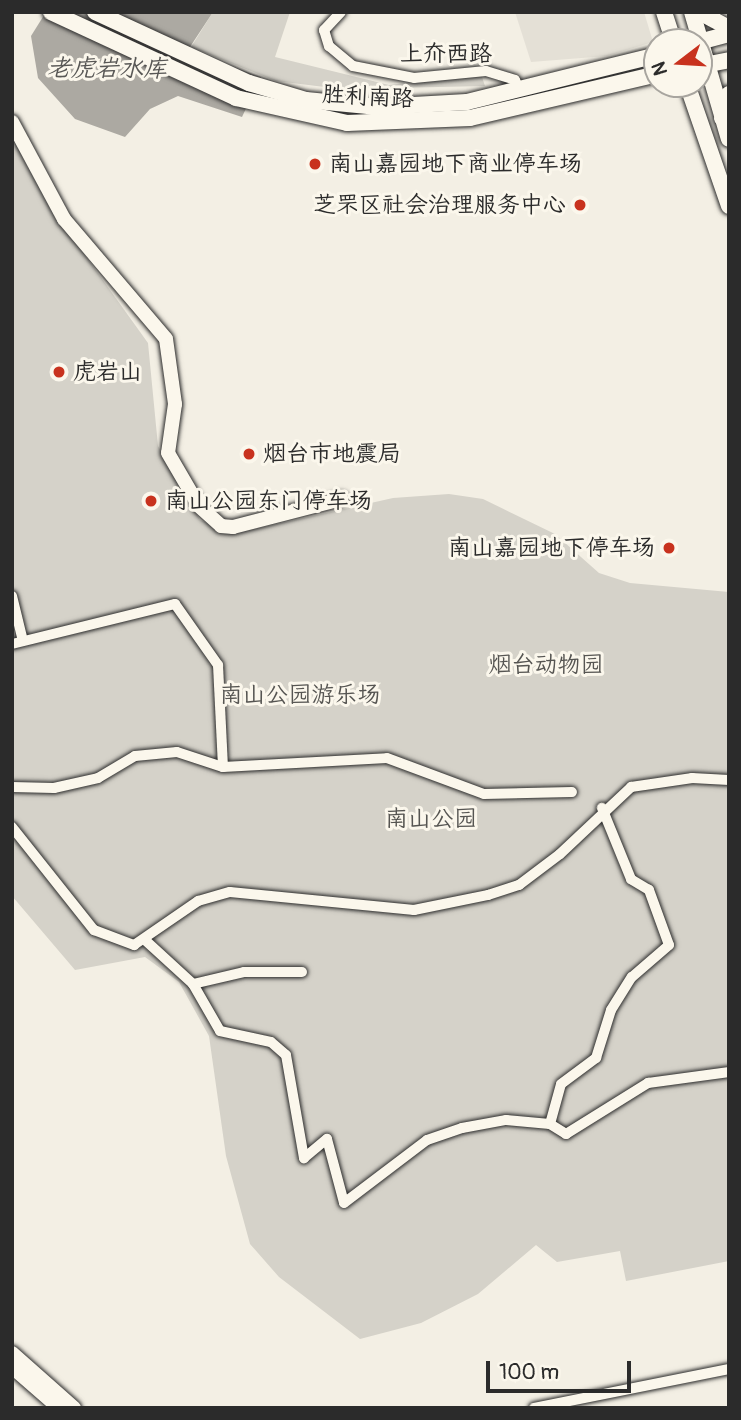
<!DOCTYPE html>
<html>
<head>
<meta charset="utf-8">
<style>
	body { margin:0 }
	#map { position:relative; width:741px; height:1420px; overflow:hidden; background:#f3efe4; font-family:Pangolin,"LXGW WenKai TC",sans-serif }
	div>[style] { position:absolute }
	.built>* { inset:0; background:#e4e0d6 }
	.green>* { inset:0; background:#d5d2c9 }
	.water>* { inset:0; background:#aca9a2 }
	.roads { filter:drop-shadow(0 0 2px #2b2b2b) drop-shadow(0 0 2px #2b2b2b) }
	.street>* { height:10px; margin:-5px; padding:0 5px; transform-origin:5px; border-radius:5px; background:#fbf7ec }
	.secondary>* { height:14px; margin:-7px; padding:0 7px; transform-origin:7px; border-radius:7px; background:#fbf7ec }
	.primary>* { height:16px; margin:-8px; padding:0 8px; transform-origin:8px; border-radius:8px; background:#fbf7ec }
	.dots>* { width:19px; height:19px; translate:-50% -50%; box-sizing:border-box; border:4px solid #fbf7ec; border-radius:50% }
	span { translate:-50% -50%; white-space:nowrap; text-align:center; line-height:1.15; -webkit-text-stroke:6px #fbf7ec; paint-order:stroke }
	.street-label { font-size:23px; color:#2b2b2b }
	.poi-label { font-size:23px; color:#2b2b2b }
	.left { translate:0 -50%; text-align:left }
	.right { translate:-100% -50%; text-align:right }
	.park-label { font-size:23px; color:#565552 }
	.water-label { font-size:24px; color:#585755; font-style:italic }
	.frame { position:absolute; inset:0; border:14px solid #2b2b2b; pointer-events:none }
	.north { position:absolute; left:643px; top:28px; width:70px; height:70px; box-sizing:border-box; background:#fbf7ec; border:2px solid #a8a59f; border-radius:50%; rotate:253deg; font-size:19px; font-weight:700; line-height:28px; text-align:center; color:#2b2b2b }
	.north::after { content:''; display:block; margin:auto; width:24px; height:32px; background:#c8321e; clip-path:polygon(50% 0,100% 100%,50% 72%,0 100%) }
	.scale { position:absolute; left:486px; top:1361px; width:145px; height:32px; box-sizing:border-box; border:4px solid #2b2b2b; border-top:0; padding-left:9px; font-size:21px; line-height:24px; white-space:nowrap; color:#2b2b2b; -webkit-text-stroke:5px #fbf7ec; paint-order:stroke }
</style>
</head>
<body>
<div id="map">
	<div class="built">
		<div style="clip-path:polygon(515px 12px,644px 12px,653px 42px,607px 56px,531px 62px)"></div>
	</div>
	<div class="green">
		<div style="clip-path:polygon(213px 12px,290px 12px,275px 57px,389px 85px,481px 74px,485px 86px,341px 89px,276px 81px,191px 47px)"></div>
		<div style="clip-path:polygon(12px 133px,54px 212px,148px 343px,158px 446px,200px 520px,233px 534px,393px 498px,449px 494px,483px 499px,555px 534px,599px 573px,630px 583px,729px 592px,729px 1261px,626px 1281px,620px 1251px,557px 1262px,536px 1245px,478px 1294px,421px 1323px,360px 1339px,279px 1277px,250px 1244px,226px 1156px,209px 1036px,179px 982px,145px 957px,75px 970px,12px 896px)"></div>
	</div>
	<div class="water">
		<div style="clip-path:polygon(46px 12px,213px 12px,188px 50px,261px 77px,242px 117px,178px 96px,150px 109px,125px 137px,75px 119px,38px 78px,31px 36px)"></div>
	</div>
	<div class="roads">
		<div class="street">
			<div style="left:341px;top:12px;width:25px;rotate:133deg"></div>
			<div style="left:324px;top:30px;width:17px;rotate:73deg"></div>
			<div style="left:329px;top:46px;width:31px;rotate:40deg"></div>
			<div style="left:353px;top:66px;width:62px;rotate:11.1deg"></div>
			<div style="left:414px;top:78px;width:72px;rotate:-5.6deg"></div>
			<div style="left:486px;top:71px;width:30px;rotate:17deg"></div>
			<div style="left:515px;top:80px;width:12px;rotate:66deg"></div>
			<div style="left:12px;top:596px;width:46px;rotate:76.3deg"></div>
			<div style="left:12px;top:644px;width:168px;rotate:-13.8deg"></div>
			<div style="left:175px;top:604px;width:75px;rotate:54.8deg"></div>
			<div style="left:218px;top:665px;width:102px;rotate:87.2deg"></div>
			<div style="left:12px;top:787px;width:42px;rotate:1.4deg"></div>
			<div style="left:54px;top:788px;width:45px;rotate:-12.8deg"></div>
			<div style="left:98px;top:778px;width:43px;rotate:-30.7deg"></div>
			<div style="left:135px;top:756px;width:42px;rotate:-5.4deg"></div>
			<div style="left:177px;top:752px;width:48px;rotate:18.1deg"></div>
			<div style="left:223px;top:767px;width:164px;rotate:-3.1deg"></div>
			<div style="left:387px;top:758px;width:103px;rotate:20.4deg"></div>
			<div style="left:484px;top:794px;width:88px;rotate:-1.3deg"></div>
			<div style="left:12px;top:827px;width:132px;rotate:51.5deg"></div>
			<div style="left:94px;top:930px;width:43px;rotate:20.6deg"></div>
			<div style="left:134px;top:945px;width:78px;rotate:-34.5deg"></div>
			<div style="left:198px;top:901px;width:33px;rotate:-16deg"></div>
			<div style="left:230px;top:892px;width:185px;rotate:5.6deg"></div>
			<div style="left:414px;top:910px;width:76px;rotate:-11.5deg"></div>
			<div style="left:488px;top:895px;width:33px;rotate:-18deg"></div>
			<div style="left:519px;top:885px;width:51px;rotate:-37.1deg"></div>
			<div style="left:560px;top:854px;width:98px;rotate:-43.3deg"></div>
			<div style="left:631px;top:787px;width:62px;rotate:-8.4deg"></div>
			<div style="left:692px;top:778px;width:37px;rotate:3deg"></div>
			<div style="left:145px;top:940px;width:65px;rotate:42.5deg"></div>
			<div style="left:193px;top:984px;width:54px;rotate:60.1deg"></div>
			<div style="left:220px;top:1031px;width:52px;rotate:12.2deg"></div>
			<div style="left:271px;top:1042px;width:20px;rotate:41deg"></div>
			<div style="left:286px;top:1055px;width:105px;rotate:80.1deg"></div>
			<div style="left:304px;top:1158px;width:30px;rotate:-40deg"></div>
			<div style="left:327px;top:1139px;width:66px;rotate:75.1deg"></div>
			<div style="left:344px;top:1203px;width:104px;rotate:-37.2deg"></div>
			<div style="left:427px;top:1140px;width:37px;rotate:-19deg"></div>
			<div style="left:462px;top:1128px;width:45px;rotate:-10.3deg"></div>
			<div style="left:506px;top:1120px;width:44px;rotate:5.2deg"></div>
			<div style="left:550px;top:1124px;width:19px;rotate:32deg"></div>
			<div style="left:566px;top:1134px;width:97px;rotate:-31.9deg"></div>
			<div style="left:648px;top:1083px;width:82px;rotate:-7.7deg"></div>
			<div style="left:193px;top:984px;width:52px;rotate:-13.2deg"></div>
			<div style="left:244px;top:972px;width:58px"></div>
			<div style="left:550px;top:1124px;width:41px;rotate:-74.6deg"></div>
			<div style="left:561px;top:1084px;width:44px;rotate:-36.6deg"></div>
			<div style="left:596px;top:1058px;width:50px;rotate:-72.6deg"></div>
			<div style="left:611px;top:1010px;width:39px;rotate:-58deg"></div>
			<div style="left:632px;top:977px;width:49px;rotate:-40.9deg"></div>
			<div style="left:669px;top:945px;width:59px;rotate:-110deg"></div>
			<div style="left:649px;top:890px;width:21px;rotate:-149deg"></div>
			<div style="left:631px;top:879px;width:77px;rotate:-112.2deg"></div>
			<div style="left:534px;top:1408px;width:199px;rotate:-11.3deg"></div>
		</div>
		<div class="secondary">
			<div style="left:12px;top:122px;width:110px;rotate:61.8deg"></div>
			<div style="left:64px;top:219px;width:157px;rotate:49.6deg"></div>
			<div style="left:166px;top:339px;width:66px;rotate:82.1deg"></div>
			<div style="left:175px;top:404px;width:49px;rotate:98.1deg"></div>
			<div style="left:168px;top:453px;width:61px;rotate:59.7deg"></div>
			<div style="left:199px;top:506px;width:30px;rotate:42deg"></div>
			<div style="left:221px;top:526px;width:12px;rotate:5deg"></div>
			<div style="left:233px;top:527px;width:112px;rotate:-14.5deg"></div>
			<div style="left:12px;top:1353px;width:83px;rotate:41.6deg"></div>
			<div style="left:12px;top:1367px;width:62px;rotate:41.1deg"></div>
		</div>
		<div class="primary">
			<div style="left:51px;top:12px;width:204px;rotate:24.9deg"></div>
			<div style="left:236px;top:98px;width:114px;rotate:12.7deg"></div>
			<div style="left:347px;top:123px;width:123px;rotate:-2.3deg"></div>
			<div style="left:470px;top:118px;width:192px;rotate:-13.2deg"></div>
			<div style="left:95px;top:12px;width:170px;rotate:24.8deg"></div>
			<div style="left:249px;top:83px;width:59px;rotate:16.6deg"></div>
			<div style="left:306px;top:100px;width:72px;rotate:5.6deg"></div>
			<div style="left:378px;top:107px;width:89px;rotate:-3.2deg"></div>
			<div style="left:467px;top:102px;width:196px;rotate:-13.9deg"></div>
			<div style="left:664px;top:12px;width:32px;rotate:72deg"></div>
			<div style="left:692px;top:12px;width:132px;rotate:73.8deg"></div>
			<div style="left:699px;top:12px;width:34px;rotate:28deg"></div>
			<div style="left:699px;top:42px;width:31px;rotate:-15deg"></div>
			<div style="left:699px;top:66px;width:31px;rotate:-11deg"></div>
			<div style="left:687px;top:84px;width:129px;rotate:71deg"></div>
			<div style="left:722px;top:118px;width:25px;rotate:-74deg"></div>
		</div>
	</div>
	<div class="dots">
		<div style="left:315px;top:164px;background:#c8321e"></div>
		<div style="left:580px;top:205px;background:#c8321e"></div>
		<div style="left:59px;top:372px;background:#c8321e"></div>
		<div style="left:249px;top:454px;background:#c8321e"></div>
		<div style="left:151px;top:501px;background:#c8321e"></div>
		<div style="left:669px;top:548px;background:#c8321e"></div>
	</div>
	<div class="street-label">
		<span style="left:446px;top:54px">上夼西路</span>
		<span style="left:368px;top:97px;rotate:3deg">胜利南路</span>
	</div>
	<div class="poi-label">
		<span class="left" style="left:329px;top:164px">南山嘉园地下商业停车场</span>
		<span class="right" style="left:566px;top:205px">芝罘区社会治理服务中心</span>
		<span class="left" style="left:73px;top:372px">虎岩山</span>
		<span class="left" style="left:263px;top:454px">烟台市地震局</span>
		<span class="left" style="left:165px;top:501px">南山公园东门停车场</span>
		<span class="right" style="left:655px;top:548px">南山嘉园地下停车场</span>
	</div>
	<div class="park-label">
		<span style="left:546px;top:665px">烟台动物园</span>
		<span style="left:300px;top:695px">南山公园游乐场</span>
		<span style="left:431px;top:819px">南山公园</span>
	</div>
	<div class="water-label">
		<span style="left:107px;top:69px">老虎岩水库</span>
	</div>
	<div class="frame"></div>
	<div class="north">N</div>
	<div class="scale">100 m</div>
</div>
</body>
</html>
